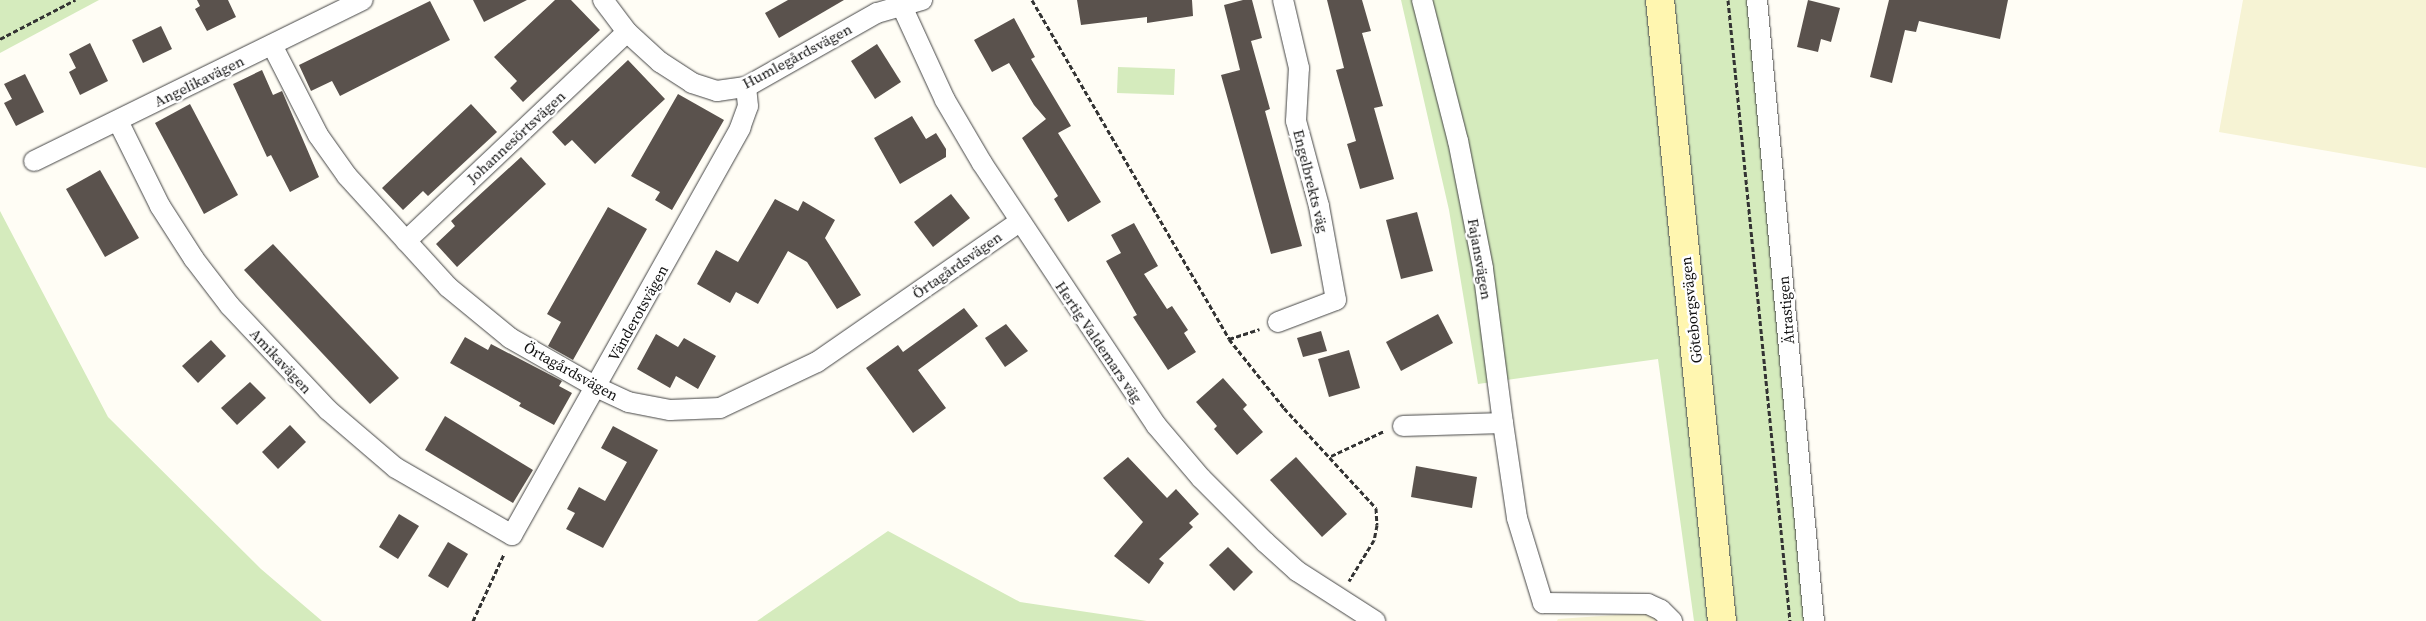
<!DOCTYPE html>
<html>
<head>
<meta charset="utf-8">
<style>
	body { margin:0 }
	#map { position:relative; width:2426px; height:621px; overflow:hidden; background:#fffdf5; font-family:"Source Serif 4",serif }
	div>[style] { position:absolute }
	.farmland>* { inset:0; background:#f6f3d4 }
	.green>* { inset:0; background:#d5ebbd }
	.building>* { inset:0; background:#5a524d }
	.path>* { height:3px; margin-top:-1.5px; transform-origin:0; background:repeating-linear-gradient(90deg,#333 0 5px,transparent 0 7.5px) }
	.roads { filter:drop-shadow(0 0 1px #444) drop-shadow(0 0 1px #444) }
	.street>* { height:20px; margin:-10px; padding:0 10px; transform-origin:10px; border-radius:10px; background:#fff }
	.secondary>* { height:28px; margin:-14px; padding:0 14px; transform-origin:14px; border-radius:14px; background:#fff6b0 }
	span { translate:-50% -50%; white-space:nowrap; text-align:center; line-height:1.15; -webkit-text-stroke:5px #fff; paint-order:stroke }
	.street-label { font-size:15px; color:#111 }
</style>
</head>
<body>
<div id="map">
	<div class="farmland">
		<div style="clip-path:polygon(2243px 0,2426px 0,2426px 168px,2219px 132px)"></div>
		<div style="clip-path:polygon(1658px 612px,1668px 621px,1557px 621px,1558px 619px)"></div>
	</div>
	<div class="green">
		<div style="clip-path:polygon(0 0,99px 0,0 53px)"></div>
		<div style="clip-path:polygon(1401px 0,1766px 0,1809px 621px,1694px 621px,1658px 359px,1478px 384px,1449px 210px)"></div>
		<div style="clip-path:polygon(1118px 67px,1175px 69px,1174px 95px,1117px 93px)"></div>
		<div style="clip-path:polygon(0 211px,108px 417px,261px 569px,322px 621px,0 621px)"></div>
		<div style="clip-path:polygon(888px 531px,1020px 602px,1147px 621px,757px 621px)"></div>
	</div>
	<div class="building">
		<div style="clip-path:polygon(197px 0,228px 0,236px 17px,207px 31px,195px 9px,200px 6px)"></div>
		<div style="clip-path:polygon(473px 0,527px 0,484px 22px)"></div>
		<div style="clip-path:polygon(555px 0,571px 0,600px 30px,523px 102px,510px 88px,517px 81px,494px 57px)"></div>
		<div style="clip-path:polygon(788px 0,844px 0,779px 38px,765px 13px)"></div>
		<div style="clip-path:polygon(1077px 0,1192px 0,1193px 16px,1147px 23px,1147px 17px,1081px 25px)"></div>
		<div style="clip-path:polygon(1243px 0,1252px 0,1262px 38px,1251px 41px,1270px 109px,1265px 111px,1302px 246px,1271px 254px,1221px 75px,1240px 70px,1224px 5px)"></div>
		<div style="clip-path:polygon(1327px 0,1362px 0,1371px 31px,1362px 33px,1383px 106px,1374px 108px,1394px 179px,1360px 189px,1347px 144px,1356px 141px,1336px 70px,1344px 68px)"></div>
		<div style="clip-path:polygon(1808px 0,1840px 8px,1831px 42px,1821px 39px,1818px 52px,1797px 47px)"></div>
		<div style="clip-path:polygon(1889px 0,2008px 0,2000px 39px,1919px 21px,1916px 32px,1905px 30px,1892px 83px,1870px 77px)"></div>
		<div style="clip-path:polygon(430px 1px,450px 40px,340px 96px,332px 81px,311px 91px,299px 65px)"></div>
		<div style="clip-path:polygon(1014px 18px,1035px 57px,1031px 59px,1071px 126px,1058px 133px,1101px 202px,1068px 222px,1054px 199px,1058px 196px,1022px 138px,1046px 119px,1034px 105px,1009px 63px,992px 72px,974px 40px)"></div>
		<div style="clip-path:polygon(161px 26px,172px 49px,143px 63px,132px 40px)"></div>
		<div style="clip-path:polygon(90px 43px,108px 81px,80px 95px,69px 72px,76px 68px,69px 54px)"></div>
		<div style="clip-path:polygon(877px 44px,901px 82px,875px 99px,851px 61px)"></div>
		<div style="clip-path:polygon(628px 60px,665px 99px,595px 164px,572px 140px,565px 146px,552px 132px)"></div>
		<div style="clip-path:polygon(262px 70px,273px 95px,282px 91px,319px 177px,290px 192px,271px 155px,267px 157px,233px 84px)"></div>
		<div style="clip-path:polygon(25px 74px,44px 112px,16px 126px,4px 103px,12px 99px,4px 84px)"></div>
		<div style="clip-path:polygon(678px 94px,724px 120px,672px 210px,655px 200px,660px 192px,631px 176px)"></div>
		<div style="clip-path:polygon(190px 104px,238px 195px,204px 214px,155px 123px)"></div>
		<div style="clip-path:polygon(471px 104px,497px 132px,428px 196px,423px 191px,403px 210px,382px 188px)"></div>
		<div style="clip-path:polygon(912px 116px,926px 139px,936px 133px,946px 149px,946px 157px,900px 184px,874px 138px)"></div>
		<div style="clip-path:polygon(521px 157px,546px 184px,457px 267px,436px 244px,455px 226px,451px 221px)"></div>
		<div style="clip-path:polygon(100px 170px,139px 238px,105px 257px,66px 189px)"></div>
		<div style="clip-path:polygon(951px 194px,970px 218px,933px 247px,914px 222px)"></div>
		<div style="clip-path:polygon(775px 199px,798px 211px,803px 201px,835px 220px,825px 238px,861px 295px,837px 309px,807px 262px,788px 251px,758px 304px,736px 292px,730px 303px,697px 284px,716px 250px,738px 262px)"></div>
		<div style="clip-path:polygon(608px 207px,647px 229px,573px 360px,548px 346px,561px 322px,547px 314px)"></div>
		<div style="clip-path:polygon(1417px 212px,1433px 271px,1401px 279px,1386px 220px)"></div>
		<div style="clip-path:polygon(1134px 223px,1158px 266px,1144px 274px,1167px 309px,1172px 306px,1188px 330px,1184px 333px,1196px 352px,1168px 370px,1133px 317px,1137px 315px,1106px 261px,1121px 253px,1111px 235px)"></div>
		<div style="clip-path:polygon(273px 244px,399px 378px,370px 404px,244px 270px)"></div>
		<div style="clip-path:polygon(964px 308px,978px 326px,918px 370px,946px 408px,913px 433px,866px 368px,898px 345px,903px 352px)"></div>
		<div style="clip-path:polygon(1438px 314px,1453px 343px,1401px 371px,1386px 342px)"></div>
		<div style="clip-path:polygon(1006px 324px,1028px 351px,1005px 367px,985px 338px)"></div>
		<div style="clip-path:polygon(1321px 331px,1327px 351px,1303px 357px,1297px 338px)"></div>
		<div style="clip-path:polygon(656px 334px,678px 347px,684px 338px,716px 356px,698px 389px,676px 376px,670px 388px,637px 369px)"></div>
		<div style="clip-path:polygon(465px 337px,488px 350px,491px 344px,562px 381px,559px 386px,572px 393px,554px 425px,519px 406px,521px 403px,450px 363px)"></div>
		<div style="clip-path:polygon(211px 340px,226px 356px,198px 383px,182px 366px)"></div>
		<div style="clip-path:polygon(1349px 350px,1360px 388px,1329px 397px,1318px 359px)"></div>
		<div style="clip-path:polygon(1223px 378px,1247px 405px,1243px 409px,1263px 432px,1237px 455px,1214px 429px,1217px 426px,1196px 402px)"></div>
		<div style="clip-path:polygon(250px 382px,266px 398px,237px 425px,221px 408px)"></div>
		<div style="clip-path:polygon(445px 416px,533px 470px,513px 503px,425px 450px)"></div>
		<div style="clip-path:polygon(290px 425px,306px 442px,278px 469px,262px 452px)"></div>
		<div style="clip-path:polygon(613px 426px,658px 450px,603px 548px,566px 529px,575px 513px,567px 509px,579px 487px,605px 501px,627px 462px,601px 448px)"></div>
		<div style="clip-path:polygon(1128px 457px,1167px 498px,1176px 489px,1199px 514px,1189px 523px,1193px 527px,1159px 559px,1164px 563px,1149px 584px,1114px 556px,1143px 522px,1103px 478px)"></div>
		<div style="clip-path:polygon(1296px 457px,1347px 514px,1322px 537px,1270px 480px)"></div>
		<div style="clip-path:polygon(1416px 466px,1477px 477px,1472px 508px,1411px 497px)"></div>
		<div style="clip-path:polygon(399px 514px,419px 526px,398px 559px,379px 547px)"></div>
		<div style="clip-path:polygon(448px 542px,468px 554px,448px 588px,428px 576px)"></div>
		<div style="clip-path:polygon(1228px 547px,1253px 572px,1234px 591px,1209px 565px)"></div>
	</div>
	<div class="path">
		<div style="left:1032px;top:0;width:392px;rotate:59.8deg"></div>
		<div style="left:1229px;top:339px;width:88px;rotate:51.4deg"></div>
		<div style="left:1284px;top:408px;width:136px;rotate:47.4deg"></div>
		<div style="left:1376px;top:508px;width:17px;rotate:87deg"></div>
		<div style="left:1377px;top:525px;width:15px;rotate:101deg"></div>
		<div style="left:1374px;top:540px;width:48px;rotate:121.4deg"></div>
		<div style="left:1728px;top:0;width:624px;rotate:84.3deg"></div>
		<div style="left:0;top:39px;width:85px;rotate:-27.5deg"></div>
		<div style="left:1229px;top:339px;width:32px;rotate:-18deg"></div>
		<div style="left:1331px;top:456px;width:59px;rotate:-25.3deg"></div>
		<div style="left:473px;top:621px;width:74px;rotate:-65.2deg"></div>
	</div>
	<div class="roads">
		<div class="street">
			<div style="left:603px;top:0;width:40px;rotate:53deg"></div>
			<div style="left:627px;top:32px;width:45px;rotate:42.3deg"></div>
			<div style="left:660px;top:62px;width:38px;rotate:33deg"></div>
			<div style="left:692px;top:83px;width:26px;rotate:18deg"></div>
			<div style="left:717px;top:91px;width:29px;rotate:-8deg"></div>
			<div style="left:746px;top:87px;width:150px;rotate:-29.5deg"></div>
			<div style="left:877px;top:13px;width:47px;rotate:-16.1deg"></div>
			<div style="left:899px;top:0;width:110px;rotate:65.3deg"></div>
			<div style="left:945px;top:100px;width:73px;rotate:59.6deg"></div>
			<div style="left:982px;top:163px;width:315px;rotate:56.4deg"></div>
			<div style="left:1156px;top:425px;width:70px;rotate:49.7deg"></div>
			<div style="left:1201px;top:478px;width:91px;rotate:45deg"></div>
			<div style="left:1265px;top:542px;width:43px;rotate:42.2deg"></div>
			<div style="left:1297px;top:571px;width:93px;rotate:32.7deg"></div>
			<div style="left:1757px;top:0;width:624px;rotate:84.76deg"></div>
			<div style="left:272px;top:45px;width:101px;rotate:62.9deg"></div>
			<div style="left:318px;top:135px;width:50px;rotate:54.7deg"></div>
			<div style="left:347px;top:176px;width:150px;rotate:47.7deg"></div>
			<div style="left:448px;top:287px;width:80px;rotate:39.4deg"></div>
			<div style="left:510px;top:338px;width:99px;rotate:29.7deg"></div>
			<div style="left:596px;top:387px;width:35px;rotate:25deg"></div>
			<div style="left:628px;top:402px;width:43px;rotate:10.8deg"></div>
			<div style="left:670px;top:410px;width:50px;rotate:-2.3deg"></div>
			<div style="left:720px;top:408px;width:107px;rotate:-25.4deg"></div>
			<div style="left:817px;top:362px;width:246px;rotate:-34.7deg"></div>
			<div style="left:118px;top:121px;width:95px;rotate:63.7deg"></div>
			<div style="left:160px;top:206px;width:63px;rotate:57.3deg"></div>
			<div style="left:194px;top:259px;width:59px;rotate:52.5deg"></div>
			<div style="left:230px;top:306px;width:143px;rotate:46.7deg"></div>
			<div style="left:328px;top:410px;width:89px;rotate:40.5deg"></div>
			<div style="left:396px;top:468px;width:134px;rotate:30deg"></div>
			<div style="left:512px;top:535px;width:467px;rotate:-60.7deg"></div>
			<div style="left:740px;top:128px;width:23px;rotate:-70deg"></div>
			<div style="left:748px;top:106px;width:19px;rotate:-96deg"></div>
			<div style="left:34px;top:161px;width:366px;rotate:-26.1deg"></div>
			<div style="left:406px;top:241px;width:304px;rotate:-43.4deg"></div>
			<div style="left:1278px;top:322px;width:62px;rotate:-20.8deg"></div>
			<div style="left:1336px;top:300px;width:96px;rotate:-100.3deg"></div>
			<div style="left:1319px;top:206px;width:88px;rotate:-105.1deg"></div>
			<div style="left:1296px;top:121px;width:53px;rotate:-86.8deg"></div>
			<div style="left:1299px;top:68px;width:70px;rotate:-103.2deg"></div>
			<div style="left:1503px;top:423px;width:96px;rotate:81.6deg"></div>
			<div style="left:1517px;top:518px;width:89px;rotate:73deg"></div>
			<div style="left:1543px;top:603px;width:105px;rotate:0.5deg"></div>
			<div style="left:1648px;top:604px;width:14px;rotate:25deg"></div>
			<div style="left:1661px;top:610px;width:16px;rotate:45deg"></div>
			<div style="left:1403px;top:426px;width:100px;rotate:-1.7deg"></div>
			<div style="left:1503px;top:423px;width:156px;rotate:-97.4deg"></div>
			<div style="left:1483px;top:268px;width:129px;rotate:-101.1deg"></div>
			<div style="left:1458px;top:141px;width:146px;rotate:-104.3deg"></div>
		</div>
		<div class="secondary">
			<div style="left:1660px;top:0;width:624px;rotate:84.3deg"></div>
		</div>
	</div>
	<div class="street-label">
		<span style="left:797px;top:56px;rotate:-28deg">Humlegårdsvägen</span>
		<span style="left:199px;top:81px;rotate:-26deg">Angelikavägen</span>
		<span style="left:516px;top:137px;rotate:-43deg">Johannesörtsvägen</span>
		<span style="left:1311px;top:181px;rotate:76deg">Engelbrekts väg</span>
		<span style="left:1480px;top:259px;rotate:80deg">Fajansvägen</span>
		<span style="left:957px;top:265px;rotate:-35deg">Örtagårdsvägen</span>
		<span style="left:1691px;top:310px;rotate:-96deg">Göteborgsvägen</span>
		<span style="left:1786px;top:310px;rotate:-95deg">Ätrastigen</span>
		<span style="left:638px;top:313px;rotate:-61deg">Vänderotsvägen</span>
		<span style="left:1099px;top:342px;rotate:56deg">Hertig Valdemars väg</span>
		<span style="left:281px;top:361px;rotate:47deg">Amikavägen</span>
		<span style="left:571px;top:371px;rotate:29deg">Örtagårdsvägen</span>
	</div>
</div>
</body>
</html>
